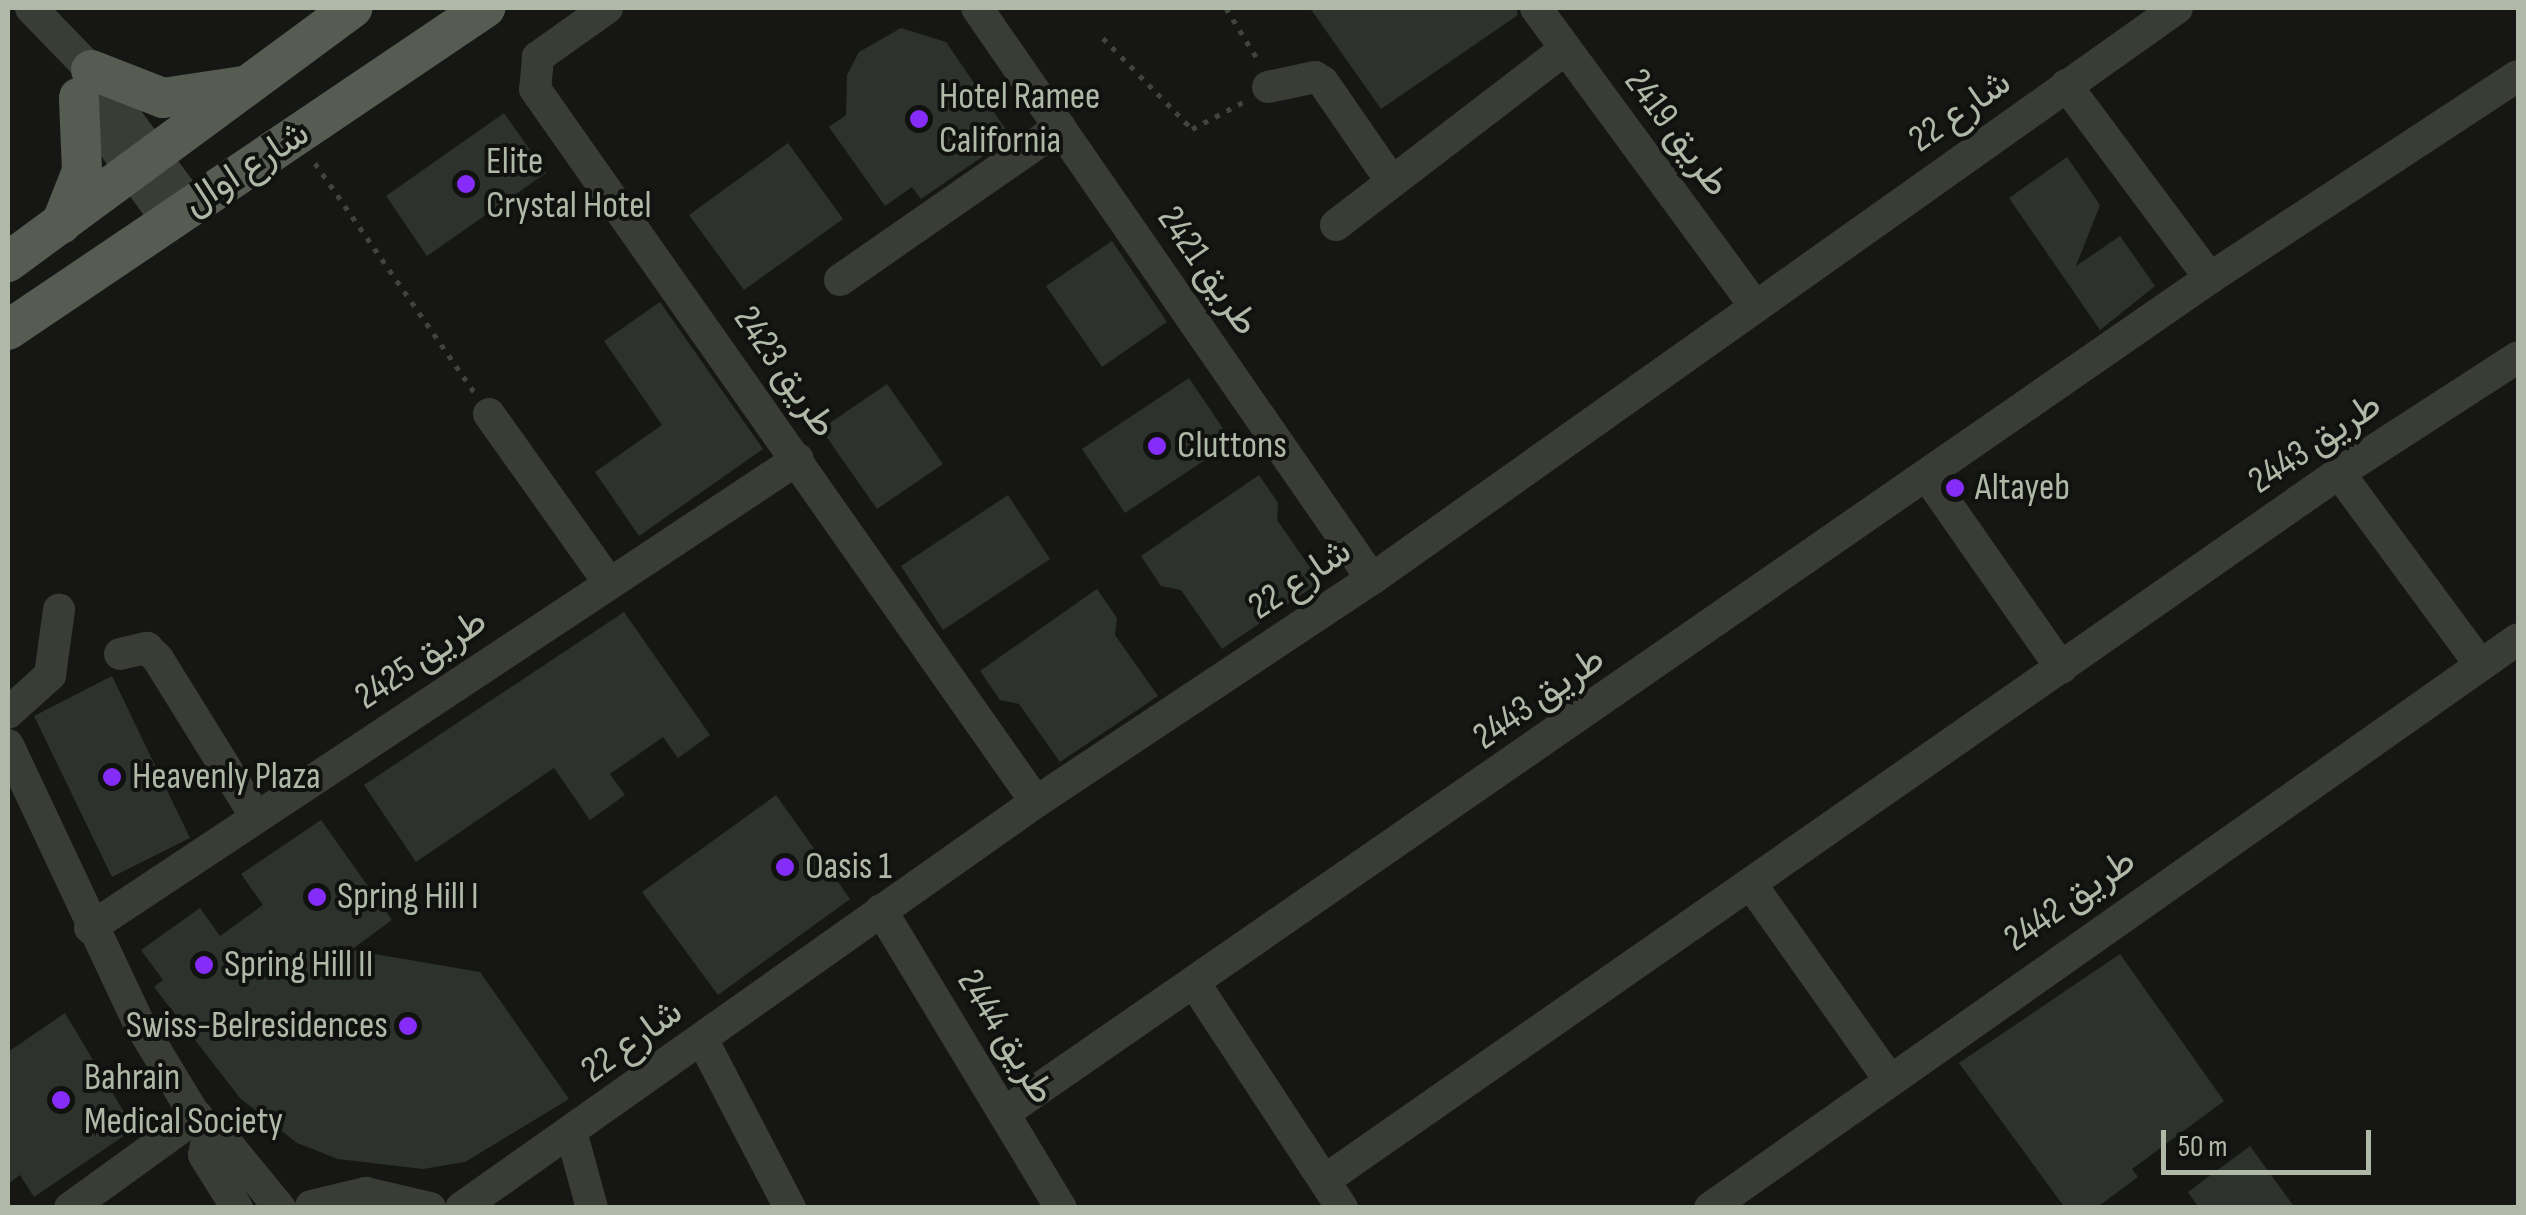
<!DOCTYPE html>
<html>
<head>
<meta charset="utf-8">
<style>
	body { margin:0 }
	#map { position:relative; width:2526px; height:1215px; overflow:hidden; background:#161715; font-family:"Sofia Sans Condensed",Vazirmatn,sans-serif }
	div>[style] { position:absolute }
	.building>* { inset:0; background:#2e322d }
	.path>* { height:5px; margin-top:-2.5px; transform-origin:0; background:repeating-linear-gradient(90deg,#40443c 0 5px,transparent 0 13px) }
	.minor>* { height:32px; margin:-16px; padding:0 16px; transform-origin:16px; border-radius:16px; background:#393d36 }
	.major>* { height:40px; margin:-20px; padding:0 20px; transform-origin:20px; border-radius:20px; background:#565c52 }
	.dots>* { width:28px; height:28px; translate:-50% -50%; box-sizing:border-box; border:5px solid #111210; border-radius:50% }
	span { translate:-50% -50%; white-space:nowrap; text-align:center; line-height:1.15; -webkit-text-stroke:8px #111210; paint-order:stroke }
	.poi-label { font-size:38px; color:#b0b8a7 }
	.left { translate:0 -50%; text-align:left }
	.right { translate:-100% -50%; text-align:right }
	.street-label { font-size:38px; color:#b0b8a7 }
	.frame { position:absolute; inset:0; border:10px solid #b0b8a7; pointer-events:none }
	.scale { position:absolute; left:2161px; top:1130px; width:210px; height:45px; box-sizing:border-box; border:5px solid #b0b8a7; border-top:0; padding-left:12px; font-size:30px; line-height:35px; white-space:nowrap; color:#b0b8a7; -webkit-text-stroke:8px #111210; paint-order:stroke }
</style>
</head>
<body>
<div id="map">
	<div class="building">
		<div style="clip-path:polygon(1310px 8px,1516px 8px,1518px 15px,1381px 109px)"></div>
		<div style="clip-path:polygon(901px 28px,946px 42px,1011px 137px,921px 199px,912px 187px,885px 206px,829px 127px,846px 115px,847px 75px,859px 52px)"></div>
		<div style="clip-path:polygon(504px 113px,546px 173px,427px 256px,386px 196px)"></div>
		<div style="clip-path:polygon(788px 143px,843px 219px,744px 290px,689px 215px)"></div>
		<div style="clip-path:polygon(2067px 157px,2100px 205px,2076px 266px,2120px 236px,2155px 286px,2100px 330px,2009px 198px)"></div>
		<div style="clip-path:polygon(1112px 241px,1167px 322px,1102px 367px,1046px 286px)"></div>
		<div style="clip-path:polygon(660px 302px,763px 449px,639px 536px,595px 472px,662px 425px,604px 341px)"></div>
		<div style="clip-path:polygon(1189px 378px,1232px 442px,1125px 513px,1082px 449px)"></div>
		<div style="clip-path:polygon(887px 384px,943px 464px,877px 509px,821px 429px)"></div>
		<div style="clip-path:polygon(1259px 475px,1278px 503px,1277px 520px,1320px 582px,1222px 649px,1181px 590px,1161px 586px,1141px 556px)"></div>
		<div style="clip-path:polygon(1008px 495px,1050px 559px,943px 630px,901px 566px)"></div>
		<div style="clip-path:polygon(1097px 589px,1117px 618px,1115px 635px,1158px 696px,1060px 762px,1019px 704px,1000px 700px,980px 671px)"></div>
		<div style="clip-path:polygon(624px 612px,710px 735px,678px 758px,663px 737px,610px 774px,625px 795px,590px 820px,554px 768px,416px 862px,364px 785px)"></div>
		<div style="clip-path:polygon(112px 676px,190px 838px,112px 877px,34px 716px)"></div>
		<div style="clip-path:polygon(776px 795px,850px 899px,718px 995px,642px 892px)"></div>
		<div style="clip-path:polygon(321px 820px,392px 920px,351px 950px,480px 972px,569px 1099px,465px 1162px,423px 1169px,338px 1159px,297px 1143px,240px 1098px,154px 987px,163px 980px,141px 950px,200px 908px,220px 936px,263px 905px,241px 874px)"></div>
		<div style="clip-path:polygon(2120px 954px,2224px 1101px,2132px 1169px,2138px 1177px,2096px 1208px,2065px 1208px,1959px 1063px)"></div>
		<div style="clip-path:polygon(65px 1013px,134px 1129px,34px 1197px,20px 1175px,8px 1184px,8px 1052px)"></div>
		<div style="clip-path:polygon(2250px 1146px,2295px 1208px,2199px 1208px,2188px 1192px)"></div>
	</div>
	<div class="path">
		<div style="left:1226px;top:8px;width:61px;rotate:58.4deg"></div>
		<div style="left:1103px;top:38px;width:127px;rotate:45.6deg"></div>
		<div style="left:1192px;top:129px;width:60px;rotate:-27.8deg"></div>
		<div style="left:315px;top:163px;width:279px;rotate:55.2deg"></div>
	</div>
	<div class="minor">
		<div style="left:31px;top:8px;width:86px;rotate:45.9deg"></div>
		<div style="left:91px;top:70px;width:167px;rotate:53.5deg"></div>
		<div style="left:607px;top:8px;width:85px;rotate:144.6deg"></div>
		<div style="left:538px;top:57px;width:32px;rotate:95deg"></div>
		<div style="left:535px;top:89px;width:871px;rotate:54.91deg"></div>
		<div style="left:977px;top:8px;width:694px;rotate:55.33deg"></div>
		<div style="left:1536px;top:8px;width:370px;rotate:53.7deg"></div>
		<div style="left:2066px;top:85px;width:241px;rotate:53.3deg"></div>
		<div style="left:1268px;top:87px;width:48px;rotate:-12deg"></div>
		<div style="left:1315px;top:77px;width:9px;rotate:32deg"></div>
		<div style="left:1323px;top:82px;width:121px;rotate:55.4deg"></div>
		<div style="left:76px;top:94px;width:155px;rotate:54.2deg"></div>
		<div style="left:1336px;top:225px;width:289px;rotate:-37.5deg"></div>
		<div style="left:840px;top:280px;width:268px;rotate:-34.8deg"></div>
		<div style="left:489px;top:414px;width:207px;rotate:54.6deg"></div>
		<div style="left:2339px;top:473px;width:237px;rotate:53.6deg"></div>
		<div style="left:1928px;top:477px;width:233px;rotate:55.1deg"></div>
		<div style="left:120px;top:654px;width:28px;rotate:-13deg"></div>
		<div style="left:147px;top:648px;width:16px;rotate:45deg"></div>
		<div style="left:158px;top:659px;width:186px;rotate:58.2deg"></div>
		<div style="left:8px;top:713px;width:57px;rotate:-42.1deg"></div>
		<div style="left:50px;top:675px;width:66px;rotate:-82.1deg"></div>
		<div style="left:8px;top:745px;width:305px;rotate:64.8deg"></div>
		<div style="left:138px;top:1021px;width:135px;rotate:58.9deg"></div>
		<div style="left:208px;top:1137px;width:23px;rotate:23deg"></div>
		<div style="left:229px;top:1146px;width:80px;rotate:50.6deg"></div>
		<div style="left:1753px;top:887px;width:232px;rotate:54.7deg"></div>
		<div style="left:881px;top:910px;width:348px;rotate:58.9deg"></div>
		<div style="left:90px;top:928px;width:849px;rotate:-33.52deg"></div>
		<div style="left:1195px;top:984px;width:268px;rotate:56.7deg"></div>
		<div style="left:702px;top:1039px;width:191px;rotate:62.5deg"></div>
		<div style="left:1007px;top:1111px;width:1463px;rotate:-34.7deg"></div>
		<div style="left:2210px;top:278px;width:368px;rotate:-33.3deg"></div>
		<div style="left:572px;top:1135px;width:76px;rotate:74.7deg"></div>
		<div style="left:208px;top:1137px;width:18px;rotate:103deg"></div>
		<div style="left:204px;top:1155px;width:62px;rotate:58.1deg"></div>
		<div style="left:1325px;top:1180px;width:1236px;rotate:-34.89deg"></div>
		<div style="left:2339px;top:473px;width:213px;rotate:-32.9deg"></div>
		<div style="left:311px;top:1206px;width:57px;rotate:-13.3deg"></div>
		<div style="left:366px;top:1193px;width:66px;rotate:13.2deg"></div>
		<div style="left:70px;top:1208px;width:157px;rotate:-35.9deg"></div>
		<div style="left:461px;top:1208px;width:704px;rotate:-35.23deg"></div>
		<div style="left:1036px;top:802px;width:403px;rotate:-33.6deg"></div>
		<div style="left:1372px;top:579px;width:987px;rotate:-35.35deg"></div>
		<div style="left:1710px;top:1208px;width:988px;rotate:-35.15deg"></div>
	</div>
	<div class="major">
		<div style="left:91px;top:70px;width:77px;rotate:21.3deg"></div>
		<div style="left:163px;top:98px;width:81px;rotate:-8.5deg"></div>
		<div style="left:61px;top:224px;width:57px;rotate:-68.4deg"></div>
		<div style="left:82px;top:171px;width:73px;rotate:-92.4deg"></div>
		<div style="left:8px;top:262px;width:428px;rotate:-36.4deg"></div>
		<div style="left:8px;top:330px;width:576px;rotate:-34.02deg"></div>
	</div>
	<div class="dots">
		<div style="left:919px;top:119px;background:#852cf9"></div>
		<div style="left:466px;top:184px;background:#852cf9"></div>
		<div style="left:1157px;top:446px;background:#852cf9"></div>
		<div style="left:1955px;top:488px;background:#852cf9"></div>
		<div style="left:112px;top:777px;background:#852cf9"></div>
		<div style="left:785px;top:867px;background:#852cf9"></div>
		<div style="left:317px;top:897px;background:#852cf9"></div>
		<div style="left:204px;top:965px;background:#852cf9"></div>
		<div style="left:408px;top:1026px;background:#852cf9"></div>
		<div style="left:61px;top:1100px;background:#852cf9"></div>
	</div>
	<div class="poi-label">
		<span class="left" style="left:939px;top:119px">Hotel Ramee<br>California</span>
		<span class="left" style="left:486px;top:184px">Elite<br>Crystal Hotel</span>
		<span class="left" style="left:1177px;top:446px">Cluttons</span>
		<span class="left" style="left:1975px;top:488px">Altayeb</span>
		<span class="left" style="left:132px;top:777px">Heavenly Plaza</span>
		<span class="left" style="left:805px;top:867px">Oasis 1</span>
		<span class="left" style="left:337px;top:897px">Spring Hill I</span>
		<span class="left" style="left:224px;top:965px">Spring Hill II</span>
		<span class="right" style="left:388px;top:1026px">Swiss-Belresidences</span>
		<span class="left" style="left:84px;top:1100px">Bahrain<br>Medical Society</span>
	</div>
	<div class="street-label">
		<span style="left:1960px;top:111px;rotate:-35deg">شارع 22</span>
		<span style="left:1677px;top:133px;rotate:53deg">طريق 2419</span>
		<span style="left:246px;top:168px;rotate:-33deg">شارع اوال</span>
		<span style="left:1208px;top:271px;rotate:55deg">طريق 2421</span>
		<span style="left:785px;top:372px;rotate:55deg">طريق 2423</span>
		<span style="left:2315px;top:443px;rotate:-34deg">طريق 2443</span>
		<span style="left:1300px;top:579px;rotate:-34deg">شارع 22</span>
		<span style="left:421px;top:659px;rotate:-34deg">طريق 2425</span>
		<span style="left:1539px;top:698px;rotate:-35deg">طريق 2443</span>
		<span style="left:2070px;top:900px;rotate:-35deg">طريق 2442</span>
		<span style="left:1006px;top:1037px;rotate:58deg">طريق 2444</span>
		<span style="left:632px;top:1041px;rotate:-36deg">شارع 22</span>
	</div>
	<div class="frame"></div>
	<div class="scale">50 m</div>
</div>
</body>
</html>
